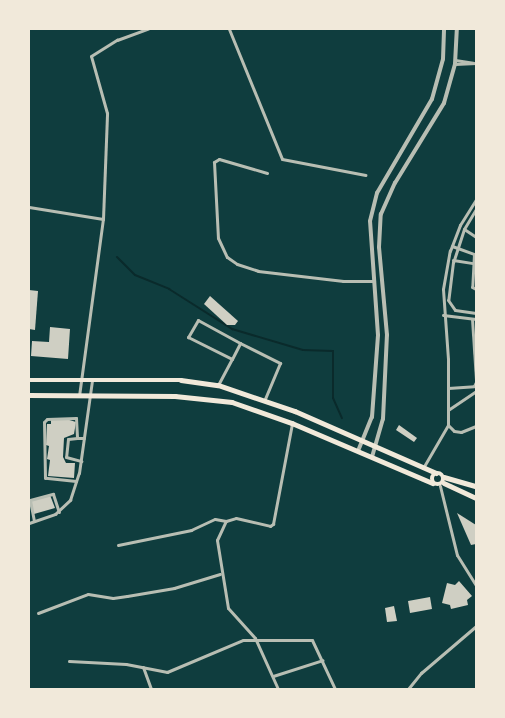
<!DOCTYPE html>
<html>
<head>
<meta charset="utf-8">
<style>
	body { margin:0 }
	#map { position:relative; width:505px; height:718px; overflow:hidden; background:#0f3d3e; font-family:Montserrat,sans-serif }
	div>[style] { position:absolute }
	.stream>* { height:2px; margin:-1px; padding:0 1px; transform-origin:1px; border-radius:1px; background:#0a2a2b }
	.building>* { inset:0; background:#cfcfc3 }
	.minor>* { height:3px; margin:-1.5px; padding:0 1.5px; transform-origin:1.5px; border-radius:1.5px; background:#b8beb3 }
	.tertiary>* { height:4px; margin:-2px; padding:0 2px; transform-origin:2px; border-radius:2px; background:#b8beb3 }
	.secondary>* { height:4.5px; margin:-2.25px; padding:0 2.25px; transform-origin:2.25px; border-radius:2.25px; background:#f1e9da }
	.secondary>.ring { margin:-2.25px; padding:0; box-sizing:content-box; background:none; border:4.5px solid #f1e9da; border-radius:50% }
	span { translate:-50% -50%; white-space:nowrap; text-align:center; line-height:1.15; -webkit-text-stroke:4px #f1e9da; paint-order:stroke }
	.frame { position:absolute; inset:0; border:30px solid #f1e9da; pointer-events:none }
</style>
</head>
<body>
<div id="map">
	<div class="stream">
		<div style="left:117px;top:257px;width:25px;rotate:45deg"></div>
		<div style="left:135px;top:275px;width:37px;rotate:22deg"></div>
		<div style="left:169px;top:289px;width:75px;rotate:32.4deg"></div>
		<div style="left:232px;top:329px;width:74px;rotate:16.5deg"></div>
		<div style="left:303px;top:350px;width:30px;rotate:2deg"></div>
		<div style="left:333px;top:351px;width:47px;rotate:90deg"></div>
		<div style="left:333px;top:398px;width:22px;rotate:66deg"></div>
	</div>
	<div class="building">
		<div style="clip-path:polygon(29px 290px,38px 291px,35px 330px,29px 329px)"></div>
		<div style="clip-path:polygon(210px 296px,238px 321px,235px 325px,227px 325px,204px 304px)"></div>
		<div style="clip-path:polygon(50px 327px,70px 329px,68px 359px,31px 356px,32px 341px,49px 342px)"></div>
		<div style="clip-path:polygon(66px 419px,76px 422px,74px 434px,64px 438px,63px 457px,66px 463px,75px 463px,74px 478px,48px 476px,50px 460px,47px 459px,49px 446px,46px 445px,47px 424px,51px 424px,51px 420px)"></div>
		<div style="clip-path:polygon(399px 425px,417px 438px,414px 442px,396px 430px)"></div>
		<div style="clip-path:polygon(50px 495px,55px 508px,34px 514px,30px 501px)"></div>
		<div style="clip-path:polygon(457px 513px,476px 525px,476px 544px,471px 545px)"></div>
		<div style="clip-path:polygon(459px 581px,472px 596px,467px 600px,468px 605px,451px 609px,450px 605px,442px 603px,447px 583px,455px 585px)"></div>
		<div style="clip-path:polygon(430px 597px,432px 609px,410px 613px,408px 601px)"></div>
		<div style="clip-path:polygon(394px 606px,397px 621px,387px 622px,385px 608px)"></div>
	</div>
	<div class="minor">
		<div style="left:229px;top:29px;width:140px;rotate:67.8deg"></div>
		<div style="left:282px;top:159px;width:85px;rotate:10.9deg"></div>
		<div style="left:455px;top:60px;width:18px;rotate:9deg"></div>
		<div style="left:455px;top:64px;width:21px;rotate:-3deg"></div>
		<div style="left:267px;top:173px;width:50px;rotate:-163.7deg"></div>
		<div style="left:219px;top:159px;width:6px;rotate:149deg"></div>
		<div style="left:214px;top:162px;width:76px;rotate:87deg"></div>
		<div style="left:218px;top:238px;width:21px;rotate:65deg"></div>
		<div style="left:227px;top:257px;width:12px;rotate:35deg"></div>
		<div style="left:237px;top:264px;width:22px;rotate:18deg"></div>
		<div style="left:258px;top:271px;width:86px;rotate:6.7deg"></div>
		<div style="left:343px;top:281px;width:31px"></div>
		<div style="left:29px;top:207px;width:75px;rotate:9.2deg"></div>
		<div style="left:464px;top:229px;width:23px;rotate:-59deg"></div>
		<div style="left:476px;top:237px;width:14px;rotate:-146deg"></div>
		<div style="left:464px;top:229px;width:35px;rotate:108deg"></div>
		<div style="left:453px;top:262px;width:38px;rotate:97deg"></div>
		<div style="left:448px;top:300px;width:12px;rotate:55deg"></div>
		<div style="left:455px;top:310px;width:21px;rotate:8deg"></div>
		<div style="left:452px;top:246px;width:23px;rotate:20deg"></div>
		<div style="left:474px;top:254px;width:33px;rotate:93deg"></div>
		<div style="left:472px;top:287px;width:4px;rotate:27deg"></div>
		<div style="left:453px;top:260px;width:20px;rotate:9deg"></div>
		<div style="left:443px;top:315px;width:33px;rotate:7deg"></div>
		<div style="left:472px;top:319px;width:61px;rotate:86.2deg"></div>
		<div style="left:240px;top:343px;width:45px;rotate:26.6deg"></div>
		<div style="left:280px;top:363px;width:41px;rotate:112.8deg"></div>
		<div style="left:218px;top:385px;width:30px;rotate:-62deg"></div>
		<div style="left:232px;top:359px;width:18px;rotate:-63deg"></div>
		<div style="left:240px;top:343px;width:48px;rotate:-151.3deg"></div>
		<div style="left:198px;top:320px;width:20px;rotate:120deg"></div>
		<div style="left:188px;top:337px;width:49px;rotate:26.6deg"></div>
		<div style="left:448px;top:388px;width:26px;rotate:-4deg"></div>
		<div style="left:474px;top:386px;width:4px;rotate:-63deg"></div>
		<div style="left:79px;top:396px;width:179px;rotate:-82.3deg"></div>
		<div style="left:103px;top:219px;width:106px;rotate:-87.8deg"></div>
		<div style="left:107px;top:113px;width:59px;rotate:-105.7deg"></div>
		<div style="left:91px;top:56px;width:31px;rotate:-32deg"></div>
		<div style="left:117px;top:40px;width:33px;rotate:-20deg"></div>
		<div style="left:448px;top:410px;width:34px;rotate:-34deg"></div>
		<div style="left:448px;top:425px;width:8px;rotate:45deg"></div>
		<div style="left:454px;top:431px;width:7px;rotate:8deg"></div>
		<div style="left:461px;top:432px;width:16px;rotate:-22deg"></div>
		<div style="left:77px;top:438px;width:9px;rotate:174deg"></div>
		<div style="left:68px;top:439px;width:18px;rotate:96deg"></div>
		<div style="left:66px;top:457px;width:16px;rotate:15deg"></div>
		<div style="left:423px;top:468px;width:50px;rotate:-59.8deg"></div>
		<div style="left:448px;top:425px;width:66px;rotate:-90deg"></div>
		<div style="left:448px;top:359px;width:70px;rotate:-94.1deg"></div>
		<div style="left:443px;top:289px;width:39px;rotate:-80deg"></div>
		<div style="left:450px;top:251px;width:28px;rotate:-69deg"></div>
		<div style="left:460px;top:225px;width:31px;rotate:-58deg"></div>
		<div style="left:76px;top:481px;width:31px;rotate:-174deg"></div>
		<div style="left:45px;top:478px;width:56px;rotate:-91deg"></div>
		<div style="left:44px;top:422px;width:4px;rotate:-45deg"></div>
		<div style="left:47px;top:419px;width:29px;rotate:-2deg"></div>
		<div style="left:76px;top:418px;width:20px;rotate:87deg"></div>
		<div style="left:77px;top:438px;width:7px"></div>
		<div style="left:440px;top:486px;width:71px;rotate:76.2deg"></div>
		<div style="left:457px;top:555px;width:36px;rotate:58deg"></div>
		<div style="left:34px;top:521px;width:21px;rotate:-101deg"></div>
		<div style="left:30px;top:500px;width:24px;rotate:-15deg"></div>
		<div style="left:53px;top:494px;width:19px;rotate:72deg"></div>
		<div style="left:29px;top:523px;width:28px;rotate:-19deg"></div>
		<div style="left:55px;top:514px;width:21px;rotate:-43deg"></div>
		<div style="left:70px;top:500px;width:28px;rotate:-72deg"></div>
		<div style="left:79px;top:473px;width:93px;rotate:-82deg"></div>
		<div style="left:118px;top:545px;width:75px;rotate:-11.6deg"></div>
		<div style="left:191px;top:530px;width:26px;rotate:-25deg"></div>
		<div style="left:215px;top:519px;width:11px;rotate:10deg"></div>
		<div style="left:38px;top:613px;width:53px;rotate:-20.8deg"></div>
		<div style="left:88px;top:594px;width:25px;rotate:9deg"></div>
		<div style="left:113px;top:598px;width:14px;rotate:-8deg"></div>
		<div style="left:127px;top:596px;width:48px;rotate:-9.7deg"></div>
		<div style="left:174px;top:588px;width:48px;rotate:-16.9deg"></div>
		<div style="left:69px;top:661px;width:57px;rotate:3deg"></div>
		<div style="left:126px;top:664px;width:42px;rotate:11deg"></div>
		<div style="left:167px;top:672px;width:82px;rotate:-22.8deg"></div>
		<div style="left:243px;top:640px;width:69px"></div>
		<div style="left:312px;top:640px;width:54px;rotate:64.9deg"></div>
		<div style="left:143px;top:667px;width:23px;rotate:70deg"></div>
		<div style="left:273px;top:676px;width:52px;rotate:-17.7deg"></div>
		<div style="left:278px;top:689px;width:56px;rotate:-114.3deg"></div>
		<div style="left:255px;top:638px;width:40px;rotate:-132deg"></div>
		<div style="left:228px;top:608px;width:69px;rotate:-99.2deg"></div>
		<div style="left:217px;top:540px;width:21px;rotate:-65deg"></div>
		<div style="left:226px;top:521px;width:10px;rotate:-17deg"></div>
		<div style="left:236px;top:518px;width:35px;rotate:13deg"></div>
		<div style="left:270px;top:526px;width:4px;rotate:-34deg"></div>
		<div style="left:273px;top:524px;width:103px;rotate:-79.3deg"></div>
		<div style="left:408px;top:689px;width:21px;rotate:-51deg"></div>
		<div style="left:421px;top:673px;width:72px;rotate:-40.5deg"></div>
	</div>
	<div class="tertiary">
		<div style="left:358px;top:451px;width:37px;rotate:-68deg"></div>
		<div style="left:372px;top:417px;width:82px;rotate:-85.8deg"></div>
		<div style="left:378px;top:335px;width:114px;rotate:-94deg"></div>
		<div style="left:370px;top:221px;width:29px;rotate:-76deg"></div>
		<div style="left:377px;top:193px;width:109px;rotate:-59.7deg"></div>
		<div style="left:432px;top:99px;width:41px;rotate:-74.6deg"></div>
		<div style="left:443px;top:59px;width:30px;rotate:-88deg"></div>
		<div style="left:372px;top:457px;width:40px;rotate:-74deg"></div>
		<div style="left:383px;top:419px;width:84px;rotate:-87.3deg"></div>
		<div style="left:387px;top:335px;width:88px;rotate:-95.2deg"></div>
		<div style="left:379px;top:247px;width:33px;rotate:-87deg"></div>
		<div style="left:381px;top:214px;width:34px;rotate:-66deg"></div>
		<div style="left:395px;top:183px;width:94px;rotate:-58.5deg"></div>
		<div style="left:444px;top:103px;width:41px;rotate:-74.2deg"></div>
		<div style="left:455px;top:64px;width:35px;rotate:-87deg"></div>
	</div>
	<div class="secondary">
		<div style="left:29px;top:380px;width:152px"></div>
		<div style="left:181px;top:380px;width:37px;rotate:8deg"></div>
		<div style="left:218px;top:385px;width:81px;rotate:18.7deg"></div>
		<div style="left:295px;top:411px;width:154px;rotate:23.7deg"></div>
		<div style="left:29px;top:395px;width:146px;rotate:0.4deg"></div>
		<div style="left:175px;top:396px;width:57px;rotate:6deg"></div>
		<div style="left:232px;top:402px;width:64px;rotate:19.3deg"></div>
		<div style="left:292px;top:423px;width:153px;rotate:23.1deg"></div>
		<div class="ring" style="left:432px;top:473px;width:7.5px;height:7.5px"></div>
		<div style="left:444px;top:477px;width:33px;rotate:16deg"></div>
		<div style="left:444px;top:483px;width:35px;rotate:25deg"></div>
	</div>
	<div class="frame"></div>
</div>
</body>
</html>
